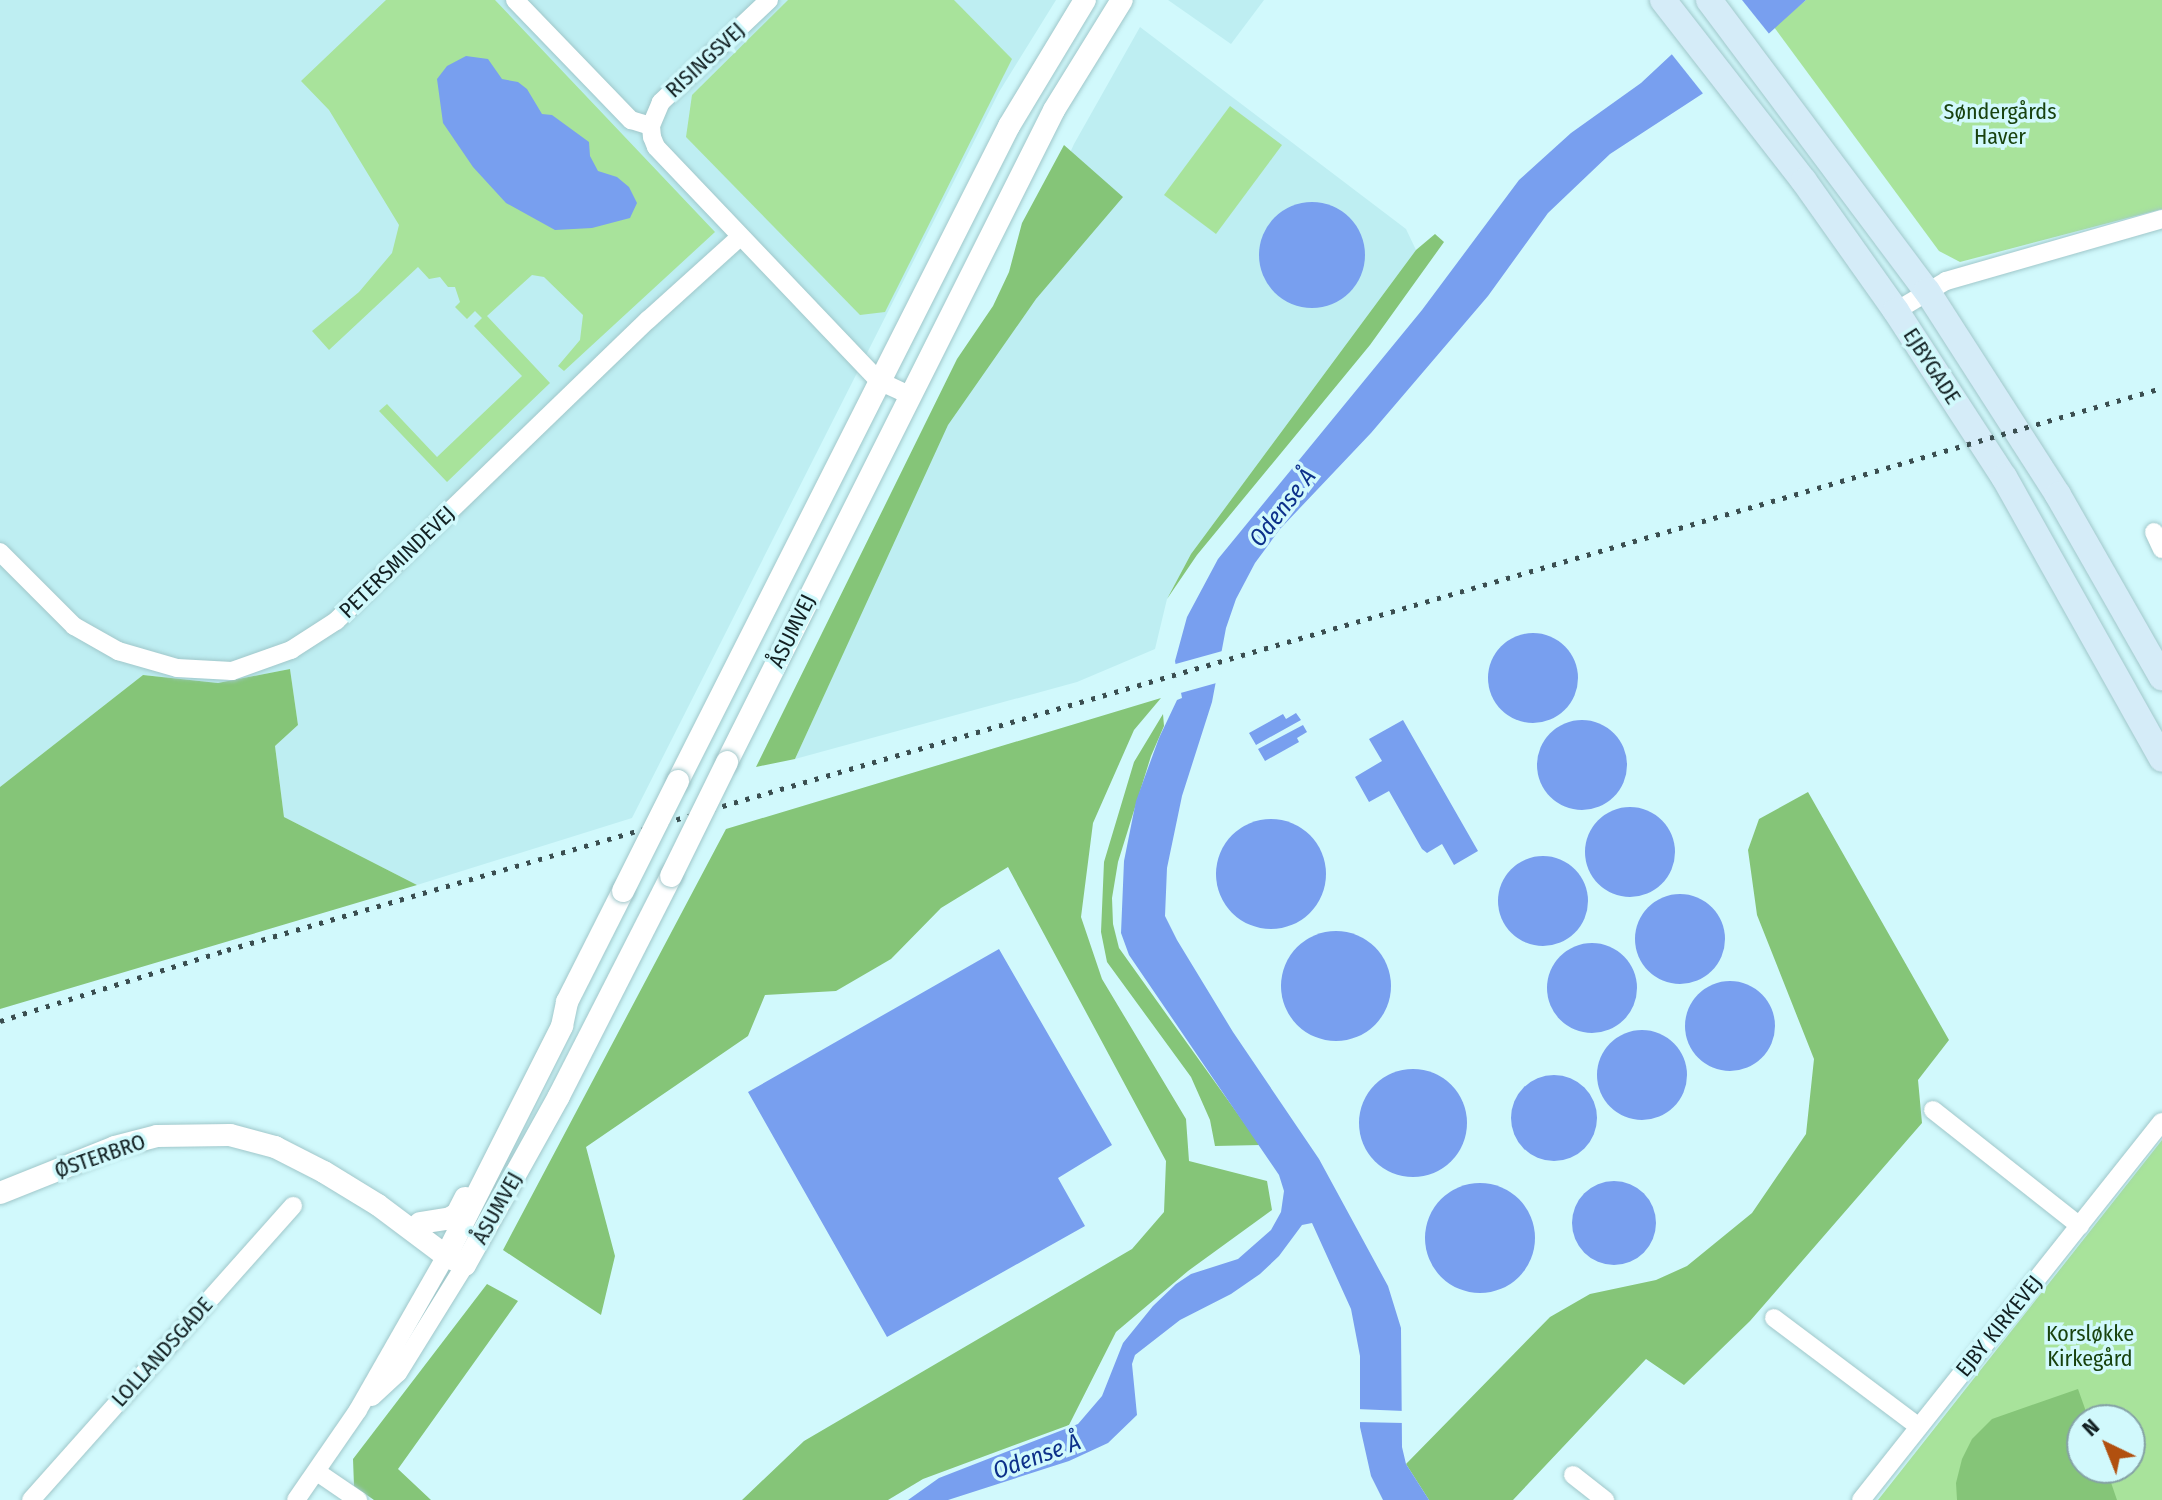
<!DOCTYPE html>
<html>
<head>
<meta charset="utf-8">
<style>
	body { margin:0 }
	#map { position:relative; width:2162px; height:1500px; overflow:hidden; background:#d1f9fc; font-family:"Fira Sans Condensed",sans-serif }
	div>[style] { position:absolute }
	.built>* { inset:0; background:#beeef2 }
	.green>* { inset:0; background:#a8e39b }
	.forest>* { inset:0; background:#85c578 }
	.water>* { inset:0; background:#789fef }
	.round { border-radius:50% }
	.pier>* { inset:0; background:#d1f9fc }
	.roads { filter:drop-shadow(0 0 2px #a0c7ca) drop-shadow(0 0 2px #a0c7ca) }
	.minor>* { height:18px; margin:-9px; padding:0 9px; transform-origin:9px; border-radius:9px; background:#fff }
	.tertiary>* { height:22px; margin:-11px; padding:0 11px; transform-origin:11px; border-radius:11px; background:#fff }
	.secondary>* { height:26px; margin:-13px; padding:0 13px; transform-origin:13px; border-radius:13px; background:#d5ecf8 }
	.rail>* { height:5px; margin-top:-2.5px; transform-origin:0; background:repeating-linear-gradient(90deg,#3a4e50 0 4px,transparent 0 12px) }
	.bridges { filter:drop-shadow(0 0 2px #a0c7ca) drop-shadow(0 0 2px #a0c7ca) }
	.tertiary-bridge>* { height:22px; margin:-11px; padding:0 11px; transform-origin:11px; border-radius:11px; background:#fff }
	span { translate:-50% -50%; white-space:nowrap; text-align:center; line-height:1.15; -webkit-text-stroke:7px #d1f9fc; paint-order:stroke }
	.street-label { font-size:22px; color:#122022 }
	.park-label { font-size:22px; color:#18420e }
	.water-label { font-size:24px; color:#0c308a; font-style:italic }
	.north { position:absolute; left:2066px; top:1404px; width:80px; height:80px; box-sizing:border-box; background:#d1f9fc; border:2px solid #85a2a5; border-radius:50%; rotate:317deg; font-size:22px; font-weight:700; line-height:32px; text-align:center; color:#122022 }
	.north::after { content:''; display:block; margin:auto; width:28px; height:36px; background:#b1500f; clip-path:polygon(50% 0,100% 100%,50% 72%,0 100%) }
</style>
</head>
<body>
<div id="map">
	<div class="built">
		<div style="clip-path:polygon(0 0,1056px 0,999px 92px,632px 818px,417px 885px,284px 817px,275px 746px,298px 725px,290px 669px,218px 683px,143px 675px,0 787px)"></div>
		<div style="clip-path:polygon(1168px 0,1264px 0,1231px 44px)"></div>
		<div style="clip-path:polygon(1140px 27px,1406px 229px,1416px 250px,1191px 554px,1167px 599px,1155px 649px,1077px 682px,795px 759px,1074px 144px)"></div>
	</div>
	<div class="green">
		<div style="clip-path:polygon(386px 0,495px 0,715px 232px,564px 371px,558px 366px,580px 340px,583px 315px,544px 277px,532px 275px,487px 316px,550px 383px,447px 482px,379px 411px,387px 404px,437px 457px,522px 376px,474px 326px,482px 318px,475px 311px,467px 319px,455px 307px,460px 302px,455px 287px,448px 287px,440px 277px,429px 279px,418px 267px,329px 350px,312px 331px,359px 292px,392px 253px,399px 225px,329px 110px,301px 81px)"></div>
		<div style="clip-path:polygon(788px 0,954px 0,1012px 59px,885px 312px,860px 315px,686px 137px,692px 95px)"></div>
		<div style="clip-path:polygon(1806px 0,2162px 0,2162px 209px,1960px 262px,1939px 251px,1774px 27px)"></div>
		<div style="clip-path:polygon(1230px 106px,1282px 145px,1216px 234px,1164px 195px)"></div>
		<div style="clip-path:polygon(evenodd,2162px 1140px,2162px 1500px,1878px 1500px,2162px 1140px,2082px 1420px,2130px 1420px,2130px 1468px,2082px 1468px,2082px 1420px)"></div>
	</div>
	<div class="forest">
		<div style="clip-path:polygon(1064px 145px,1123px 197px,1036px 299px,948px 425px,795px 759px,756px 767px,957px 359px,993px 306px,1009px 272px,1022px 223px)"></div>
		<div style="clip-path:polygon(1435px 234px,1444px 242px,1370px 345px,1197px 555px,1167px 599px,1191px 554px,1416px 250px)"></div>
		<div style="clip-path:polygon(290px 669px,298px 725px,275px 746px,284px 817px,417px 885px,0 1009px,0 787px,143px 675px,218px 683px)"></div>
		<div style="clip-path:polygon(1161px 698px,1134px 730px,1093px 823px,1081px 917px,1102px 979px,1186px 1119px,1189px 1161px,1267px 1181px,1272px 1210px,1188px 1271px,1116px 1332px,1069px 1425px,923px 1479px,888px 1500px,742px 1500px,804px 1441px,1132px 1249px,1164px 1212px,1166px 1161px,1008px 867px,941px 908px,891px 959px,836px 991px,765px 995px,748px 1036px,586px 1147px,615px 1256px,601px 1315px,503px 1250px,726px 829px)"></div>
		<div style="clip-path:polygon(1163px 714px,1164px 726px,1151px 756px,1118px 862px,1112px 898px,1113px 924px,1119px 948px,1260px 1145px,1215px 1146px,1210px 1120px,1191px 1077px,1107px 962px,1101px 932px,1104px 862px,1134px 762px)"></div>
		<div style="clip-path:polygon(1808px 792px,1949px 1040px,1918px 1080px,1922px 1123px,1750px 1321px,1684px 1385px,1646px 1359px,1513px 1500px,1429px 1500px,1406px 1464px,1550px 1317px,1590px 1294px,1656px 1280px,1687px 1266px,1752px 1213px,1806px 1134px,1814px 1059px,1757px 915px,1748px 850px,1759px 819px)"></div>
		<div style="clip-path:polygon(487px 1284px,518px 1301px,398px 1469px,431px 1500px,374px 1500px,354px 1486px,353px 1459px)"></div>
		<div style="clip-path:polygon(2078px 1389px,2089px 1420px,2082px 1420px,2082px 1468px,2106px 1468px,2117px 1500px,1957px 1500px,1956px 1483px,1962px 1459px,1972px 1439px,1992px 1419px)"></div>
	</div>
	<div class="water">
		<div style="clip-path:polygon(1730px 0,1806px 0,1702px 94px,1610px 154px,1548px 213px,1488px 296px,1371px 433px,1280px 529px,1255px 563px,1236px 599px,1226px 628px,1212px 702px,1182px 796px,1167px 868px,1165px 916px,1177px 940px,1233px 1032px,1319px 1159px,1388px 1286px,1401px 1328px,1402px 1447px,1406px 1464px,1429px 1500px,1383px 1500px,1371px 1476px,1360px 1427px,1360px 1356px,1351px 1309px,1312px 1223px,1302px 1225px,1279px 1256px,1260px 1274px,1231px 1294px,1180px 1320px,1135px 1355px,1132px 1364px,1137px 1415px,1108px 1443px,1069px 1461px,948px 1500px,908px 1500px,939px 1478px,1078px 1424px,1102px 1396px,1123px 1343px,1153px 1306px,1176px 1284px,1191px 1274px,1238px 1259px,1271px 1230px,1281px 1212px,1284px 1191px,1279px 1175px,1129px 955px,1121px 933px,1124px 861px,1136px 801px,1159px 738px,1177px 700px,1182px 698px,1175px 661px,1187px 617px,1218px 559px,1422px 310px,1519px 180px,1571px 133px,1641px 83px)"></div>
		<div style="clip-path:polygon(466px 56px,488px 59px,502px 79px,518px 82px,527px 89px,542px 114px,552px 115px,589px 142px,590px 156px,598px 171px,617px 177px,629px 187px,637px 203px,630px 218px,592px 228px,555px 230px,506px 203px,473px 167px,443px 123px,437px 79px,447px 66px)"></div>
		<div class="round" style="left:1259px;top:202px;width:106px;height:106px"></div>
		<div class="round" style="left:1488px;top:633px;width:90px;height:90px"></div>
		<div style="clip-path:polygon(1296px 713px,1301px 720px,1256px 745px,1249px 733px,1283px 714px,1286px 719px)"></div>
		<div style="clip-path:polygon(1403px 720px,1478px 851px,1454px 865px,1442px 844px,1427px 853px,1422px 849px,1389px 791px,1369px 802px,1355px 777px,1382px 761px,1369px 739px)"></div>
		<div class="round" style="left:1537px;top:720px;width:90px;height:90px"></div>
		<div style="clip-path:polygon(1303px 725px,1307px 732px,1297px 738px,1299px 742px,1265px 761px,1258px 749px)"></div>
		<div class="round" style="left:1585px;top:807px;width:90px;height:90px"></div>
		<div class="round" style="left:1216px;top:819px;width:110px;height:110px"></div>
		<div class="round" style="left:1498px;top:856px;width:90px;height:90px"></div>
		<div class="round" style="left:1635px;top:894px;width:90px;height:90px"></div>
		<div class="round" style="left:1281px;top:931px;width:110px;height:110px"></div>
		<div class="round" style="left:1547px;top:943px;width:90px;height:90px"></div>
		<div style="clip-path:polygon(999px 949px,1112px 1145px,1058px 1178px,1085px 1226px,887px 1337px,748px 1092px)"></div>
		<div class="round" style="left:1685px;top:981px;width:90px;height:90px"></div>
		<div class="round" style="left:1597px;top:1030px;width:90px;height:90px"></div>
		<div class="round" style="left:1359px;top:1069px;width:108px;height:108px"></div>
		<div class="round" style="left:1511px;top:1075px;width:86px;height:86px"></div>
		<div class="round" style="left:1572px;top:1181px;width:84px;height:84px"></div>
		<div class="round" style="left:1425px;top:1183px;width:110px;height:110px"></div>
	</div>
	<div class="pier">
		<div style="clip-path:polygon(1724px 0,1742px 0,1770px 35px,1705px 96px,1670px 52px)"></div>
		<div style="clip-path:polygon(1226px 650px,1220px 682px,1177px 694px,1172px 665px)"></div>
		<div style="clip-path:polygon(1356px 1409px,1404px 1411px,1404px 1423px,1356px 1422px)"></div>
	</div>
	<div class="roads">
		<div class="minor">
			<div style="left:515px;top:0;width:167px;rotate:46deg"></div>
			<div style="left:631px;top:120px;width:21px;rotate:17deg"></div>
			<div style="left:769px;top:0;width:149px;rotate:136.6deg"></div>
			<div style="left:661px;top:102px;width:26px;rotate:113deg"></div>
			<div style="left:651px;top:126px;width:11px;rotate:85deg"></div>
			<div style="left:652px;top:137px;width:11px;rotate:68deg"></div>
			<div style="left:656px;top:147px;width:323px;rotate:46.4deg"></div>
			<div style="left:879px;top:381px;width:33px;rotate:25deg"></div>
			<div style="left:1896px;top:311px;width:58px;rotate:-31deg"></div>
			<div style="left:1946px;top:281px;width:225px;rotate:-16deg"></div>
			<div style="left:2154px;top:532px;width:19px;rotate:65deg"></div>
			<div style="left:0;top:552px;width:105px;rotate:45deg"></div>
			<div style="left:74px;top:626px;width:51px;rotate:29.6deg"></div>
			<div style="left:118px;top:651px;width:61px;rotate:16.1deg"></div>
			<div style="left:177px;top:668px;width:55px;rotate:3.1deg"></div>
			<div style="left:232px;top:671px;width:63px;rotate:-19.6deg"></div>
			<div style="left:291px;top:650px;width:54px;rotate:-32.8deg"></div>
			<div style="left:336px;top:621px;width:434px;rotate:-44deg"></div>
			<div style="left:648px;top:320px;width:124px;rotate:-42.1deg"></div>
			<div style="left:1933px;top:1110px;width:187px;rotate:38.3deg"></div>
			<div style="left:1774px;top:1318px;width:181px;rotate:36.9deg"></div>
			<div style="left:372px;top:1397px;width:35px;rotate:-43deg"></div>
			<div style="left:398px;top:1373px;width:127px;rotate:-58.2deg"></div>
			<div style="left:317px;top:1472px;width:50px;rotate:34.3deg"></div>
			<div style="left:1573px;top:1475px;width:41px;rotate:38deg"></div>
			<div style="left:31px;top:1500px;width:394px;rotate:-48.3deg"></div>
			<div style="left:296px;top:1500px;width:109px;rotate:-55.4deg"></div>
			<div style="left:358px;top:1410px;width:177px;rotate:-60.3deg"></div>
			<div style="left:1861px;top:1500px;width:483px;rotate:-51.5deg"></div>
		</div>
		<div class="tertiary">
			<div style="left:727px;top:762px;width:729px;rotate:-63.36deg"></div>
			<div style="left:1054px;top:110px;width:129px;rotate:-58.3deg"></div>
			<div style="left:678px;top:781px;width:734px;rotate:-63.19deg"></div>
			<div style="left:1009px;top:126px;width:147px;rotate:-58.9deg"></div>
			<div style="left:0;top:1193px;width:124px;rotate:-21.8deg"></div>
			<div style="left:115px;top:1147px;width:43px;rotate:-14.7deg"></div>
			<div style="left:157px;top:1136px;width:73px;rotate:-0.8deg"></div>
			<div style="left:230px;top:1135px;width:47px;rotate:14.9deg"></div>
			<div style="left:275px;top:1147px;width:55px;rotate:27deg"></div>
			<div style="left:324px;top:1172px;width:63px;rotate:31.4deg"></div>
			<div style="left:378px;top:1205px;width:85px;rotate:36.9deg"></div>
			<div style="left:446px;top:1256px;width:21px;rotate:25deg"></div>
			<div style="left:465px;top:1265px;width:193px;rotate:-60.9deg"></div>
			<div style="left:559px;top:1096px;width:247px;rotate:-63deg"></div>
			<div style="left:420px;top:1223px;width:30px;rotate:-9deg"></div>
			<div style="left:450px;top:1218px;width:8px;rotate:-30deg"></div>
			<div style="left:457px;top:1214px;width:18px;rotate:-63deg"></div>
			<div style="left:446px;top:1256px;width:258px;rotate:-63.2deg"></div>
			<div style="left:562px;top:1026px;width:25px;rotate:-78deg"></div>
			<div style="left:567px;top:1002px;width:124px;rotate:-63.2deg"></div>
		</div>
		<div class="secondary">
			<div style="left:1663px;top:0;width:229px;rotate:52.1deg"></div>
			<div style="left:1804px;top:181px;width:159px;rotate:54.7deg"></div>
			<div style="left:1896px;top:311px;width:198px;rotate:57deg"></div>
			<div style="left:2004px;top:477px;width:323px;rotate:60.7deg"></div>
			<div style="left:1709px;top:0;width:364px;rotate:53.2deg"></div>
			<div style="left:1927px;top:291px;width:242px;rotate:57.3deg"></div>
			<div style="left:2058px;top:495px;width:210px;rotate:60.3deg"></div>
		</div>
	</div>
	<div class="rail">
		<div style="left:0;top:1021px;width:238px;rotate:-17.4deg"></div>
		<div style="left:227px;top:950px;width:2015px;rotate:-16.2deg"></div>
	</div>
	<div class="bridges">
		<div class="tertiary-bridge">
			<div style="left:671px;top:876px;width:127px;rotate:-63.8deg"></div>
			<div style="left:623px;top:891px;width:123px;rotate:-63.4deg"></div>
		</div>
	</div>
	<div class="street-label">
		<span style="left:705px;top:60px;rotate:-43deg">RISINGSVEJ</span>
		<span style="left:1932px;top:366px;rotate:57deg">EJBYGADE</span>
		<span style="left:397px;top:562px;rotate:-44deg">PETERSMINDEVEJ</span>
		<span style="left:792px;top:631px;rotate:-64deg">ÅSUMVEJ</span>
		<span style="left:100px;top:1156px;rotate:-19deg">ØSTERBRO</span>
		<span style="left:497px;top:1208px;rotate:-61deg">ÅSUMVEJ</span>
		<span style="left:1999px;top:1326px;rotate:-51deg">EJBY KIRKEVEJ</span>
		<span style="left:162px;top:1352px;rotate:-48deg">LOLLANDSGADE</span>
	</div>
	<div class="park-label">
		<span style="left:2000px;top:124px">Søndergårds<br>Haver</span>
		<span style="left:2090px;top:1346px">Korsløkke<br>Kirkegård</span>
	</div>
	<div class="water-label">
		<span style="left:1283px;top:508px;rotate:-52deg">Odense Å</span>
		<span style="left:1037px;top:1457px;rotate:-20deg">Odense Å</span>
	</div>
	<div class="north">N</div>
</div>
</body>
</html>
